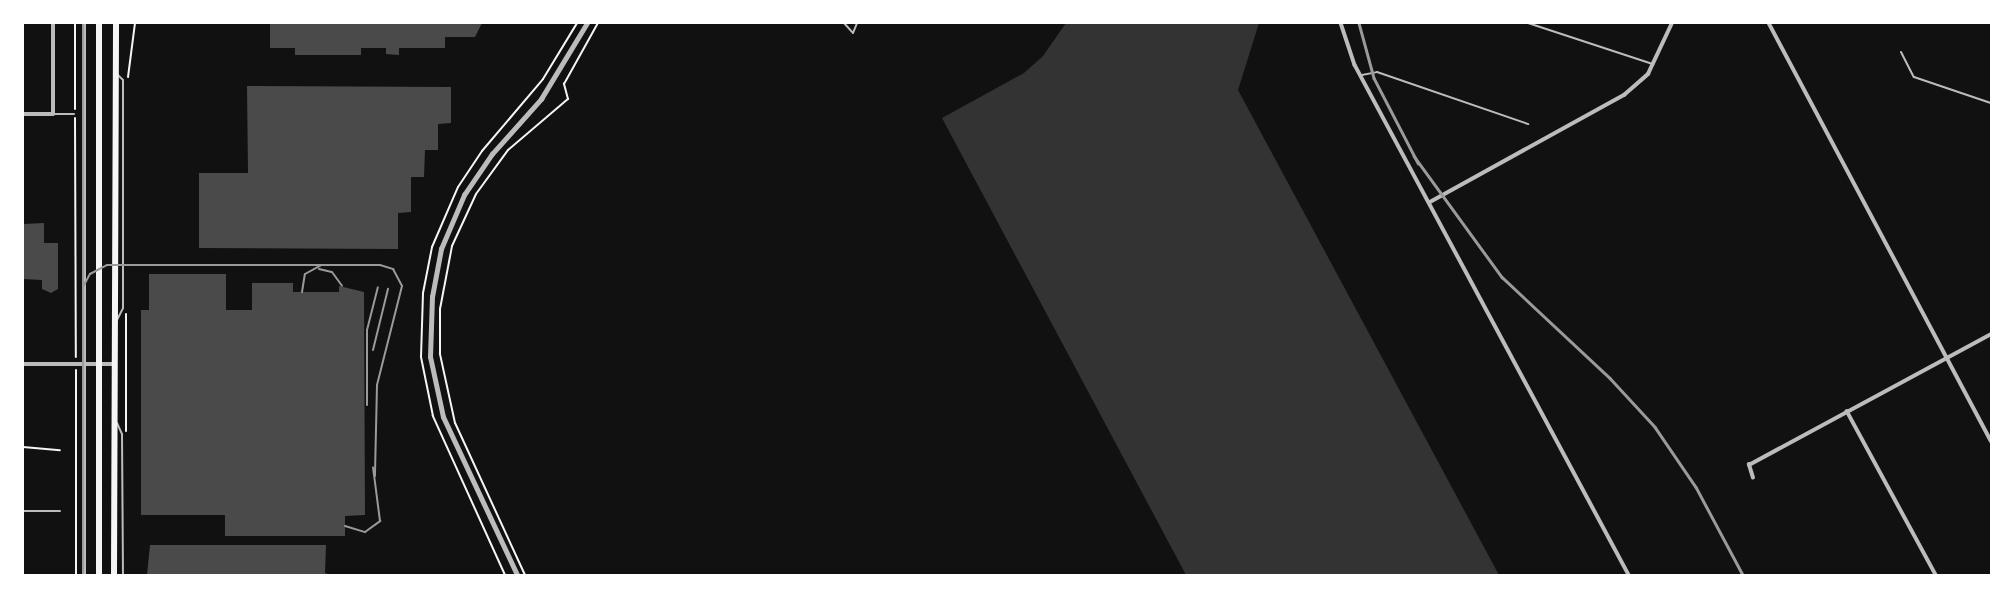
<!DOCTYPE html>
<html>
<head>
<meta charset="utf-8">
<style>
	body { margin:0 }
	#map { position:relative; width:2014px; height:598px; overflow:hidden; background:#111; font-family:"Alegreya Sans",sans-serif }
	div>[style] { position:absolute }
	.water>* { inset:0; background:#333 }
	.building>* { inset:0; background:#4a4a4a }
	.path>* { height:2px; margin:-1px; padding:0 1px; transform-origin:1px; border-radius:1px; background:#f5f5f5 }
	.service>* { height:2px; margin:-1px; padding:0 1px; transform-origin:1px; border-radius:1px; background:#bcbcbc }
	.pedestrian>* { height:2.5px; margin:-1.25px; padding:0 1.25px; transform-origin:1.25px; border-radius:1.25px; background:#bcbcbc }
	.minor>* { height:3.5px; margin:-1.75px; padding:0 1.75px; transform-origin:1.75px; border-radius:1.75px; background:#bcbcbc }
	.tertiary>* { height:4.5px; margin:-2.25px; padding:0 2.25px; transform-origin:2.25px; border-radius:2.25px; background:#bcbcbc }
	.primary>* { height:6px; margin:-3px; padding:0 3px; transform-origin:3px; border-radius:3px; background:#f5f5f5 }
	.tram>* { height:2px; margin:-1px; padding:0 1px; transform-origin:1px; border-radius:1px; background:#9a9a9a }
	.rail>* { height:2.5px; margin:-1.25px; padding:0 1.25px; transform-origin:1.25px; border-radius:1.25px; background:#9a9a9a }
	span { translate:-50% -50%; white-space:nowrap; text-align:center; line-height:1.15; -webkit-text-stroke:7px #fff; paint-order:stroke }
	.frame { position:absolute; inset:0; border:24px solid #fff; pointer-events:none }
</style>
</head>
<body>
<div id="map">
	<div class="water">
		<div style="clip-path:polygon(1066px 23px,1259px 23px,1238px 90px,1499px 575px,1186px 575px,942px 118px,1024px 73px,1043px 56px)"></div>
	</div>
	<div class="building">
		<div style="clip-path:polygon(270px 23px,482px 23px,475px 37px,445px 37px,445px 48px,399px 48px,399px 55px,386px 54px,386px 48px,361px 48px,361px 55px,295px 55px,295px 48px,270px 48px)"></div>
		<div style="clip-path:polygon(247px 86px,451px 87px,451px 123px,438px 124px,438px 150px,425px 150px,424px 177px,411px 177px,411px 212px,398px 213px,398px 249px,199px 248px,199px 173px,248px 173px)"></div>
		<div style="clip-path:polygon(44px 223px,44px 243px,58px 243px,58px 289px,51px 293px,42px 289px,42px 280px,23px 279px,23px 224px)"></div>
		<div style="clip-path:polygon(149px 274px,226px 274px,226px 310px,252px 310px,252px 283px,293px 283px,293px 292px,339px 292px,339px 286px,364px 292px,365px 515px,345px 516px,345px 536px,225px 536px,225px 515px,141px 515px,141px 310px,149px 310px)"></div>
		<div style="clip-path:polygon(150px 545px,326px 545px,325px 573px,331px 575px,147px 575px)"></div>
	</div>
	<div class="path">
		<div style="left:128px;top:77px;width:54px;rotate:-82.6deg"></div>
		<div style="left:75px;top:109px;width:86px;rotate:-90deg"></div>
		<div style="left:75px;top:118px;width:239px;rotate:89.8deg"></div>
		<div style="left:126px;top:314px;width:117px;rotate:90deg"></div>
		<div style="left:76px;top:370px;width:205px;rotate:90deg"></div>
		<div style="left:23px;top:447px;width:37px;rotate:5deg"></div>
		<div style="left:505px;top:575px;width:175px;rotate:-114.4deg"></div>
		<div style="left:433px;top:416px;width:60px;rotate:-101.5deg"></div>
		<div style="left:421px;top:357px;width:64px;rotate:-88.2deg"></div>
		<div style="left:423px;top:293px;width:47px;rotate:-78.9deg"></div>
		<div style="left:432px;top:247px;width:65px;rotate:-66.6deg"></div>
		<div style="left:458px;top:187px;width:43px;rotate:-56.3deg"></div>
		<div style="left:482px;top:151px;width:94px;rotate:-49.7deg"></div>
		<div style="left:543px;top:79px;width:66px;rotate:-58.7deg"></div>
		<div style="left:525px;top:575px;width:167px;rotate:-114.7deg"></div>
		<div style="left:455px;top:423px;width:71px;rotate:-102.3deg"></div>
		<div style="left:440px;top:354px;width:45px;rotate:-90deg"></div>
		<div style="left:440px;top:309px;width:64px;rotate:-79.2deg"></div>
		<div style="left:452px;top:246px;width:57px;rotate:-65.2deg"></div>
		<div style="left:476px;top:194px;width:54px;rotate:-54deg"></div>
		<div style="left:508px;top:150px;width:79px;rotate:-40.4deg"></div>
		<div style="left:568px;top:99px;width:16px;rotate:-105deg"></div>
		<div style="left:564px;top:84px;width:70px;rotate:-60.9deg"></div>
	</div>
	<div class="service">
		<div style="left:85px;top:23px;width:552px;rotate:90deg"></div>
		<div style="left:844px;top:23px;width:13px;rotate:48deg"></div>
		<div style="left:853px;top:33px;width:11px;rotate:-68deg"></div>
		<div style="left:1528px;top:23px;width:132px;rotate:18.2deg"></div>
		<div style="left:1901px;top:52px;width:28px;rotate:63deg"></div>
		<div style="left:1914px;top:77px;width:81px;rotate:18.7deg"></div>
		<div style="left:1362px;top:75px;width:15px;rotate:-11deg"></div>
		<div style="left:1377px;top:72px;width:160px;rotate:19deg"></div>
		<div style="left:117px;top:320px;width:13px;rotate:-63deg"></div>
		<div style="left:123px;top:308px;width:228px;rotate:-90deg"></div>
		<div style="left:123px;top:80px;width:8px;rotate:-135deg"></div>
		<div style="left:117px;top:423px;width:12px;rotate:66deg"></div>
		<div style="left:122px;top:434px;width:141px;rotate:89.6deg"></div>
	</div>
	<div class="pedestrian">
		<div style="left:53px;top:114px;width:21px"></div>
		<div style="left:23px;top:511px;width:37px"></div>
	</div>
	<div class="minor">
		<div style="left:1341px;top:23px;width:44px;rotate:71.6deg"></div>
		<div style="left:1355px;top:65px;width:579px;rotate:61.75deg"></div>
		<div style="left:1769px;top:23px;width:473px;rotate:62deg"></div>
		<div style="left:23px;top:114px;width:30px"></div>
		<div style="left:53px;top:114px;width:91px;rotate:-90deg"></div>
		<div style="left:1430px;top:202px;width:222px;rotate:-28.9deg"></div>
		<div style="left:1624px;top:95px;width:32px;rotate:-41deg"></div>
		<div style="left:1648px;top:74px;width:56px;rotate:-64.8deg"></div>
		<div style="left:23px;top:364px;width:90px"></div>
		<div style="left:1847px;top:411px;width:187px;rotate:61.5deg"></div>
		<div style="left:1753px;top:478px;width:14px;rotate:-107deg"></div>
		<div style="left:1749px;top:465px;width:275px;rotate:-28.4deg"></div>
	</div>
	<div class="tertiary">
		<div style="left:517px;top:575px;width:174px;rotate:-115.1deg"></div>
		<div style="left:443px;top:417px;width:61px;rotate:-102.2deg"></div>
		<div style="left:430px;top:357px;width:60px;rotate:-88.1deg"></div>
		<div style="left:432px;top:297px;width:49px;rotate:-79.4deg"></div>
		<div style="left:441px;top:249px;width:59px;rotate:-66.9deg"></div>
		<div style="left:464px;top:195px;width:50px;rotate:-55.7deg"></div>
		<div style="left:492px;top:154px;width:74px;rotate:-48.3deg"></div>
		<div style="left:541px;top:99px;width:89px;rotate:-58.8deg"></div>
	</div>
	<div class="primary">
		<div style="left:99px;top:23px;width:552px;rotate:90deg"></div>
		<div style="left:114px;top:575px;width:552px;rotate:-89.79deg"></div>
	</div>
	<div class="tram">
		<div style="left:319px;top:269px;width:13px;rotate:13deg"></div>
		<div style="left:332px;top:272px;width:17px;rotate:54deg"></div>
		<div style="left:83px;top:287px;width:15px;rotate:-62deg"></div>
		<div style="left:90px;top:274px;width:19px;rotate:-28deg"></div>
		<div style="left:107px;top:265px;width:273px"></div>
		<div style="left:380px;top:265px;width:14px;rotate:17deg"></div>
		<div style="left:393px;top:269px;width:19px;rotate:62deg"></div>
		<div style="left:402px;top:286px;width:102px;rotate:104.2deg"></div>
		<div style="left:377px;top:385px;width:91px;rotate:91.3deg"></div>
		<div style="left:302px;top:292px;width:18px;rotate:-81deg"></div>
		<div style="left:305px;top:274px;width:18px;rotate:-29deg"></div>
		<div style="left:373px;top:350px;width:63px;rotate:-76.2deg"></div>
		<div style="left:367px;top:405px;width:75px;rotate:-90deg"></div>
		<div style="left:367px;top:330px;width:44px;rotate:-75.7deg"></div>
		<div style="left:345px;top:526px;width:21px;rotate:17deg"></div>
		<div style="left:365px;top:532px;width:19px;rotate:-36deg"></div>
		<div style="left:380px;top:521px;width:54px;rotate:-97.4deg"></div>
		<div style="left:83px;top:575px;width:552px;rotate:-90deg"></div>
	</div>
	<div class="rail">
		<div style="left:1359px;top:23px;width:57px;rotate:74.7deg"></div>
		<div style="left:1374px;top:78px;width:96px;rotate:62.6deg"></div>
		<div style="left:1414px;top:156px;width:150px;rotate:54deg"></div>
		<div style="left:1502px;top:277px;width:148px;rotate:43.1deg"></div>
		<div style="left:1610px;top:378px;width:67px;rotate:47.4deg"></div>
		<div style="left:1655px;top:427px;width:73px;rotate:55.7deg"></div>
		<div style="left:1696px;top:487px;width:100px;rotate:61.9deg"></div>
	</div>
	<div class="frame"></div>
</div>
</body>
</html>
